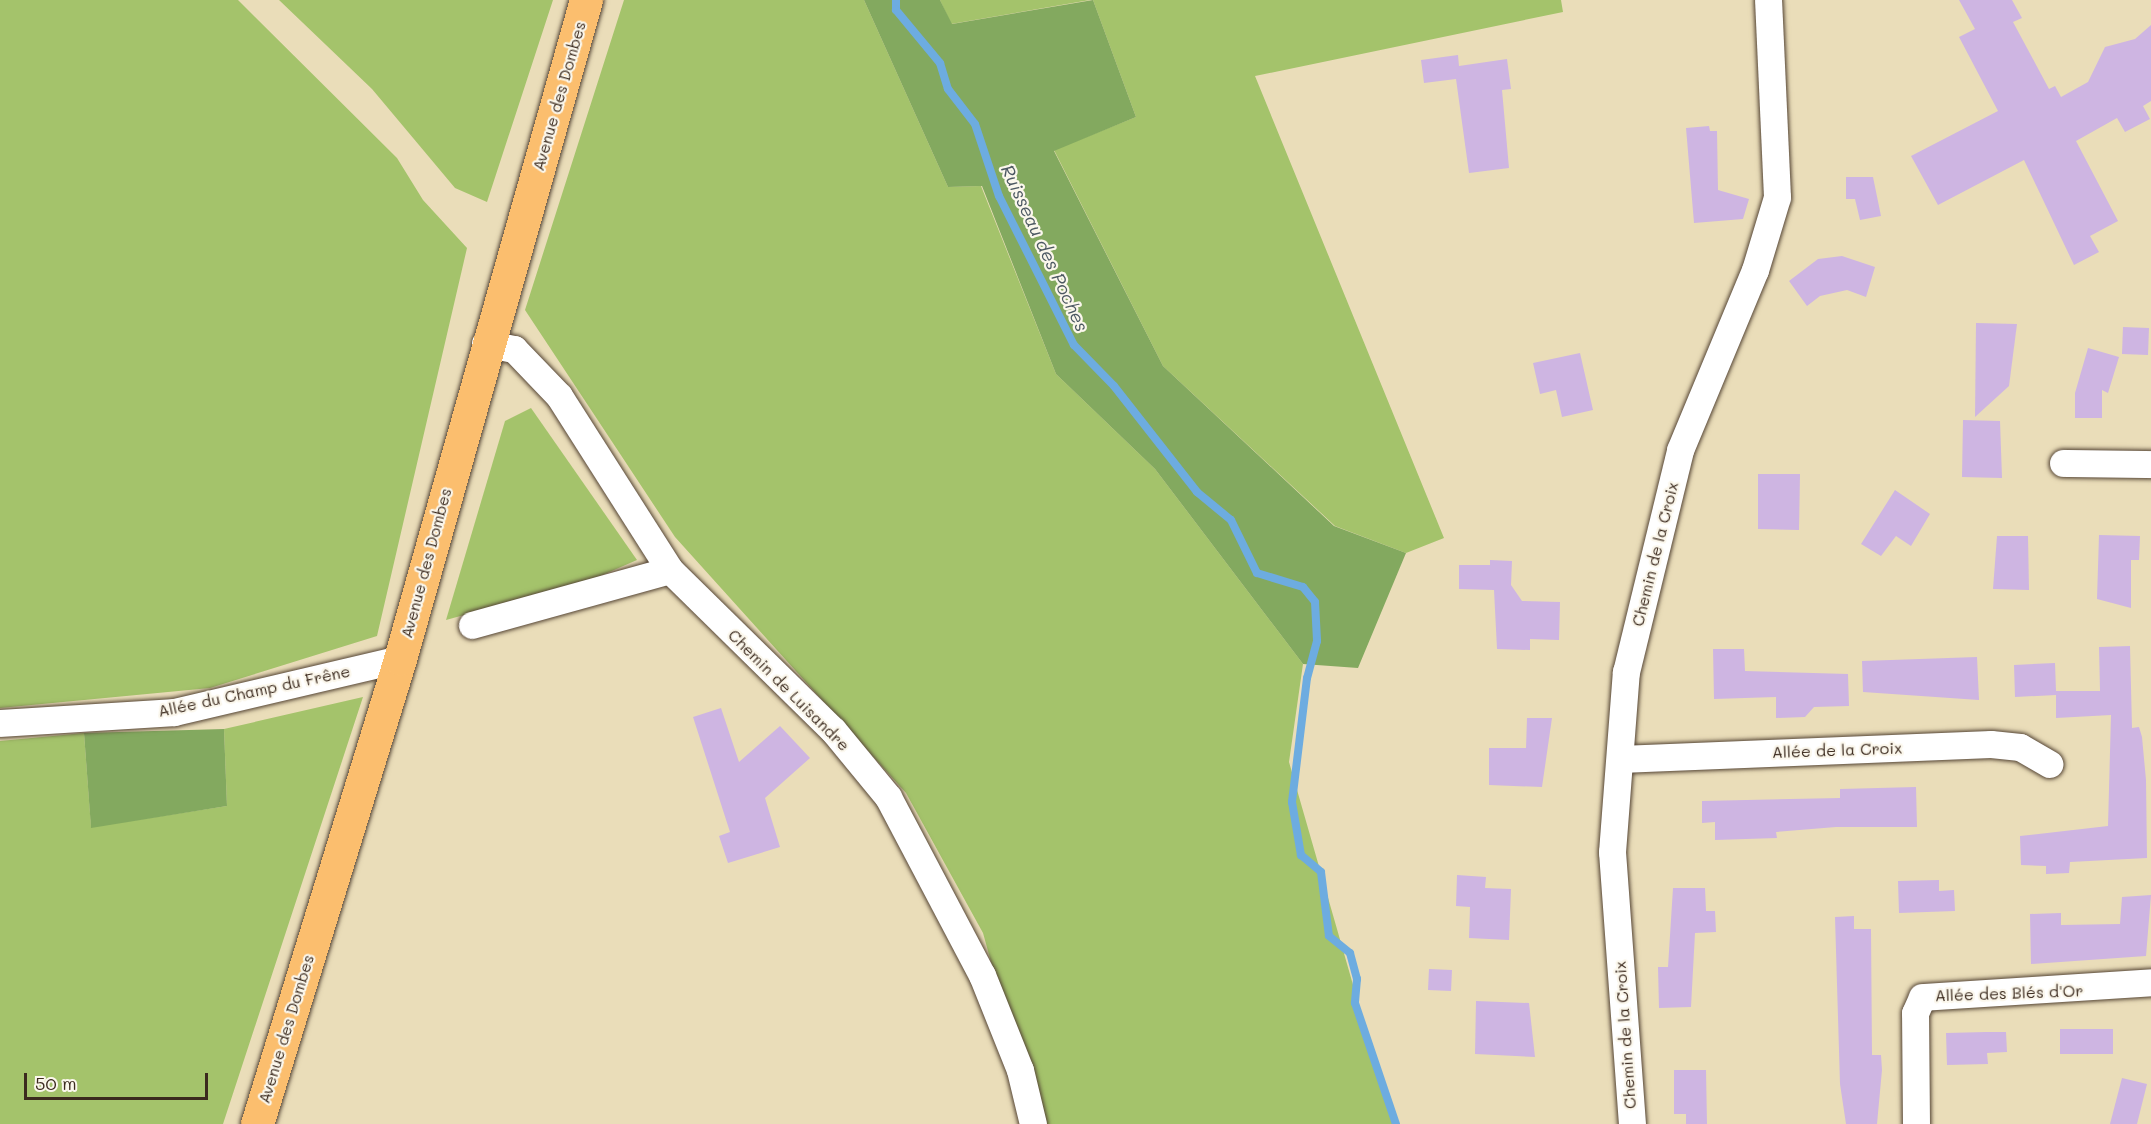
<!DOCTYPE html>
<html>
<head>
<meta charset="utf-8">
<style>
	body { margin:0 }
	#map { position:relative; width:2151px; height:1124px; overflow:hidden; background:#eaddb9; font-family:Mali,sans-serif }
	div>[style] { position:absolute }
	.green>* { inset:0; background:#a4c36b }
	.forest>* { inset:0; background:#83a95f }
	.stream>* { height:8px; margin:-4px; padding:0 4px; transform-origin:4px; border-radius:4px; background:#6dace0 }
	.building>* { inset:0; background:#ceb5e2 }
	.roads { filter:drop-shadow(0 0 2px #554535) drop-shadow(0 0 2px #554535) }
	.minor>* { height:27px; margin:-13.5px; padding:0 13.5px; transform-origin:13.5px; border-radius:13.5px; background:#fff }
	.major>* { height:33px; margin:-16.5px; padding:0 16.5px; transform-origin:16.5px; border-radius:16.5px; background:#fbbe6e }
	span { translate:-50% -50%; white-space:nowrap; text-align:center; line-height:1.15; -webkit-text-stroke:4.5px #fbf7ec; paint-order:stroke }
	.street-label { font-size:16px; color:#3b2a1e }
	.water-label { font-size:18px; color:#4c5862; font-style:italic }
	.scale { position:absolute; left:24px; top:1073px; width:184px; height:27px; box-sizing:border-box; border:3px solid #3b2a1e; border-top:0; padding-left:8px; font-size:18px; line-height:21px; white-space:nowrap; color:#3b2a1e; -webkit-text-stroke:4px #fbf7ec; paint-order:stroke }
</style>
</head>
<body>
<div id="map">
	<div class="green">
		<div style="clip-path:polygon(0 0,238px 0,397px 158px,423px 200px,467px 248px,377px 636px,210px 688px,0 708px)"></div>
		<div style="clip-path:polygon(279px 0,553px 0,487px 202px,455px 188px,372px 89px)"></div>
		<div style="clip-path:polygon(624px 0,864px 0,948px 187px,981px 186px,1056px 374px,1155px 469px,1303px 664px,1289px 762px,1393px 1124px,1036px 1124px,983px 933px,906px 793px,675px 537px,525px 310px)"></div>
		<div style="clip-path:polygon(940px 0,1090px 0,951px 24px)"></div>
		<div style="clip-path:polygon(1093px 0,1561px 0,1563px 12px,1255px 76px,1444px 538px,1406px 553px,1335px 526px,1163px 366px,1054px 150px,1136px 117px)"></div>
		<div style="clip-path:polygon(531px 408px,637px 560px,591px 580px,446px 620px,505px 421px)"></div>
		<div style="clip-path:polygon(363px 697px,223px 1124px,0 1124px,0 741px,84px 733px,91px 827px,227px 806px,224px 729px)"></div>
	</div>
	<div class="forest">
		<div style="clip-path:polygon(864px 0,940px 0,952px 24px,1093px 0,1136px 117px,1054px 151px,1163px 366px,1334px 526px,1406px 553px,1358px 668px,1303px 664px,1155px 469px,1056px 374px,982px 186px,948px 187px)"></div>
		<div style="clip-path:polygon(224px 729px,227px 806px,91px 828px,84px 733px)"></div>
	</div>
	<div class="stream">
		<div style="left:896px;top:0;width:10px;rotate:90deg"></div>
		<div style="left:896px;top:10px;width:69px;rotate:50.3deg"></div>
		<div style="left:940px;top:63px;width:27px;rotate:73deg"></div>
		<div style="left:948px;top:89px;width:44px;rotate:52.4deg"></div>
		<div style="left:975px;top:124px;width:76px;rotate:71.6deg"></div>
		<div style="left:999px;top:196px;width:167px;rotate:63.3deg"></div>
		<div style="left:1074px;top:345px;width:57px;rotate:45.7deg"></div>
		<div style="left:1114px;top:386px;width:135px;rotate:51.9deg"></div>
		<div style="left:1197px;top:492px;width:44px;rotate:39.5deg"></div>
		<div style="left:1231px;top:520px;width:59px;rotate:63.9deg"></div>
		<div style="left:1257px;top:573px;width:48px;rotate:16.9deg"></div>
		<div style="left:1303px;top:587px;width:19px;rotate:51deg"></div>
		<div style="left:1315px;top:602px;width:39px;rotate:87deg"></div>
		<div style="left:1317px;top:641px;width:38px;rotate:105deg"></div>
		<div style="left:1307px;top:678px;width:125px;rotate:96.9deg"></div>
		<div style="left:1292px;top:802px;width:54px;rotate:80.4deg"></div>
		<div style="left:1301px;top:855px;width:26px;rotate:40deg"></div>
		<div style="left:1321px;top:872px;width:64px;rotate:82.9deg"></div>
		<div style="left:1329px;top:936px;width:27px;rotate:39deg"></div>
		<div style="left:1350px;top:953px;width:27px;rotate:75deg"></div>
		<div style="left:1357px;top:979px;width:24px;rotate:95deg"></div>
		<div style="left:1355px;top:1003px;width:128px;rotate:71.3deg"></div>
	</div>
	<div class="building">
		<div style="clip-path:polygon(1959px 0,2012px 0,2022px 18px,2013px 22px,2049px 89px,2055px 86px,2061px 97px,2088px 82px,2105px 47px,2135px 39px,2151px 25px,2151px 101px,2143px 106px,2150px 119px,2125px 132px,2117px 118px,2076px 141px,2118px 221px,2090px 236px,2099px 252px,2074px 265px,2024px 160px,1938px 205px,1911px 156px,1998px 111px,1959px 37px,1975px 29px)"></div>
		<div style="clip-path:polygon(1458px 55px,1459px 66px,1507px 59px,1511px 89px,1502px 90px,1509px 168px,1469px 173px,1456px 79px,1424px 83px,1421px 60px)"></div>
		<div style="clip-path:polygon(1709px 126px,1710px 131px,1717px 131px,1718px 190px,1749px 199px,1743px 219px,1694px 223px,1686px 128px)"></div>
		<div style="clip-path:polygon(1846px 177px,1873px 177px,1881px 216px,1860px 220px,1855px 199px,1846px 199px)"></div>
		<div style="clip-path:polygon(1842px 256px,1875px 267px,1866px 297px,1847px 290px,1820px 296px,1807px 306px,1789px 281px,1818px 259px)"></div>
		<div style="clip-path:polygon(1976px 323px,2017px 324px,2009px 386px,1975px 417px)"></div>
		<div style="clip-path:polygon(2123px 327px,2149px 328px,2148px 355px,2122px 354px)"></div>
		<div style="clip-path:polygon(2088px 348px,2119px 357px,2108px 393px,2102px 390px,2102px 418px,2075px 418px,2075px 393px)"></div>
		<div style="clip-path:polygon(1580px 353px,1593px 410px,1562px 417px,1556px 390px,1540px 394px,1533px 363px)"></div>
		<div style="clip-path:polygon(1963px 420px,2000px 421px,2002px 478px,1962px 477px)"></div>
		<div style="clip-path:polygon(1758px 474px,1800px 474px,1799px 530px,1758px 529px)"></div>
		<div style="clip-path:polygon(1895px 490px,1930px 514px,1911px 546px,1896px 536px,1881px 556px,1861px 544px)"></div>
		<div style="clip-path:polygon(2099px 535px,2140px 536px,2139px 560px,2131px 560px,2131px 608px,2097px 599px)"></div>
		<div style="clip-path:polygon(1997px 536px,2028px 536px,2029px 590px,1993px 589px)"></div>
		<div style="clip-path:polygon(1490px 560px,1512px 561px,1511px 585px,1522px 601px,1560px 602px,1559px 640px,1530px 639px,1530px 650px,1497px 649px,1494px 590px,1459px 589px,1459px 565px,1490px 565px)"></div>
		<div style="clip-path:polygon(2130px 646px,2132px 728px,2139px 727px,2142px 737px,2146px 780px,2147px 858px,2070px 862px,2069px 873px,2046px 874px,2046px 866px,2021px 865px,2020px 836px,2108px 826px,2111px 715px,2056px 718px,2056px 695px,2015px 697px,2014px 665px,2055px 663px,2056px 691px,2100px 691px,2099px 647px)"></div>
		<div style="clip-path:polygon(1713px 649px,1744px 649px,1745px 671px,1848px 674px,1849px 706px,1814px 707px,1805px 717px,1776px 718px,1776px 697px,1714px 699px)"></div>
		<div style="clip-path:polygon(1977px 657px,1979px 700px,1863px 692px,1862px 661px)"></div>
		<div style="clip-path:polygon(721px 708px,739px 762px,780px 726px,810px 758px,765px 798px,780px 847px,728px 863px,719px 836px,730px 832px,693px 717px)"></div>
		<div style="clip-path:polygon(1527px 718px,1552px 718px,1542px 787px,1489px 785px,1489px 748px,1526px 748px)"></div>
		<div style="clip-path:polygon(1916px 787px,1917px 827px,1836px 827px,1776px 832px,1777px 838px,1715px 840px,1715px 822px,1702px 823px,1702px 801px,1840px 798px,1840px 789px)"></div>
		<div style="clip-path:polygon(1457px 875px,1486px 877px,1485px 888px,1511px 889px,1509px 940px,1469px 938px,1470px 907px,1456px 906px)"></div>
		<div style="clip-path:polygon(1939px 880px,1939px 891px,1954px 890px,1955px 911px,1899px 913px,1898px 881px)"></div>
		<div style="clip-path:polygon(1673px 888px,1705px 888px,1706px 911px,1715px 911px,1716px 932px,1695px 933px,1691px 1007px,1659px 1008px,1658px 967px,1668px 967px)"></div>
		<div style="clip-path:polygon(2151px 895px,2146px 956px,2031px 964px,2030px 914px,2061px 913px,2061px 925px,2120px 924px,2122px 897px)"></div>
		<div style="clip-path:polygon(1854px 916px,1854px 929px,1871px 929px,1872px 1055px,1881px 1055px,1882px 1070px,1877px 1124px,1846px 1124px,1840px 1084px,1835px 917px)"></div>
		<div style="clip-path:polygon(1429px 969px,1452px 970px,1451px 991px,1428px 990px)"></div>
		<div style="clip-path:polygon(1476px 1001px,1529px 1003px,1535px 1057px,1475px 1054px)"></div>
		<div style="clip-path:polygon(2060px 1029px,2113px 1029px,2113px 1054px,2060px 1054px)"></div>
		<div style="clip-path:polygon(1986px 1032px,2006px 1032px,2007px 1052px,1987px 1053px,1988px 1064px,1947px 1065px,1946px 1033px)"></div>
		<div style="clip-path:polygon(1674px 1070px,1706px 1070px,1707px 1124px,1686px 1124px,1686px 1114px,1674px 1114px)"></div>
		<div style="clip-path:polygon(2122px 1078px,2147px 1084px,2137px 1124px,2110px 1124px)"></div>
	</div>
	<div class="roads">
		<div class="minor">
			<div style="left:485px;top:343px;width:30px;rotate:12deg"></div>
			<div style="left:514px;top:349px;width:65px;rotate:46.2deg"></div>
			<div style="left:559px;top:396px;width:206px;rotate:57.5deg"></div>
			<div style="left:670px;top:570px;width:228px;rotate:44.5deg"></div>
			<div style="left:833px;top:730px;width:87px;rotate:50.6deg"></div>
			<div style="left:888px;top:797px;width:201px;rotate:62.2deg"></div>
			<div style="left:982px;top:975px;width:102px;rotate:68.2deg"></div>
			<div style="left:1020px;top:1070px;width:56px;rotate:76.5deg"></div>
			<div style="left:2063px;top:463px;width:88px;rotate:0.7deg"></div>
			<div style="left:472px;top:625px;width:205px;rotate:-15.5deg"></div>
			<div style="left:0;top:723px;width:174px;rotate:-3.6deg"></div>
			<div style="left:174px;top:712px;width:232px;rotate:-13.2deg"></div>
			<div style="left:1620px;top:759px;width:371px;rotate:-2.3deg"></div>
			<div style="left:1991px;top:744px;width:29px;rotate:6deg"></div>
			<div style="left:2020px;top:747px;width:34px;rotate:30deg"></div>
			<div style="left:1632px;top:1124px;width:273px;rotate:-94.2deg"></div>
			<div style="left:1612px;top:852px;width:181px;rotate:-85.6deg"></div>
			<div style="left:1626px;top:672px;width:228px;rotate:-76.3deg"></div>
			<div style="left:1680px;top:450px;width:195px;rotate:-67.4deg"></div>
			<div style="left:1755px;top:270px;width:76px;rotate:-73.2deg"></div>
			<div style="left:1777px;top:197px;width:197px;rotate:-92.6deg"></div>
			<div style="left:1916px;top:1124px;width:111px;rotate:-90.5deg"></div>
			<div style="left:1915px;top:1013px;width:17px;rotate:-66deg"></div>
			<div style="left:1922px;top:997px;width:229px;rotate:-3.7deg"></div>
		</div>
		<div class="major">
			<div style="left:257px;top:1124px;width:486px;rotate:-72.9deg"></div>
			<div style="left:400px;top:659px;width:685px;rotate:-74.24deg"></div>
		</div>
	</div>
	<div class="street-label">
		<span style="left:559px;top:96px;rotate:-74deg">Avenue des Dombes</span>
		<span style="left:1655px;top:554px;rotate:-76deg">Chemin de la Croix</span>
		<span style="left:426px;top:563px;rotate:-75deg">Avenue des Dombes</span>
		<span style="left:789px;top:690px;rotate:45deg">Chemin de Luisandre</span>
		<span style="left:254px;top:691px;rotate:-12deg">Allée du Champ du Frêne</span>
		<span style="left:1837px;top:750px;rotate:-2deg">Allée de la Croix</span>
		<span style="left:2009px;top:993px;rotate:-2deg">Allée des Blés d'Or</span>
		<span style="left:286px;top:1029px;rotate:-73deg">Avenue des Dombes</span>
		<span style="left:1625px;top:1035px;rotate:-94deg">Chemin de la Croix</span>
	</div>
	<div class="water-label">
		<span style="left:1045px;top:248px;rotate:65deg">Ruisseau des Poches</span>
	</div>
	<div class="scale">50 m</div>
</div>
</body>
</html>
